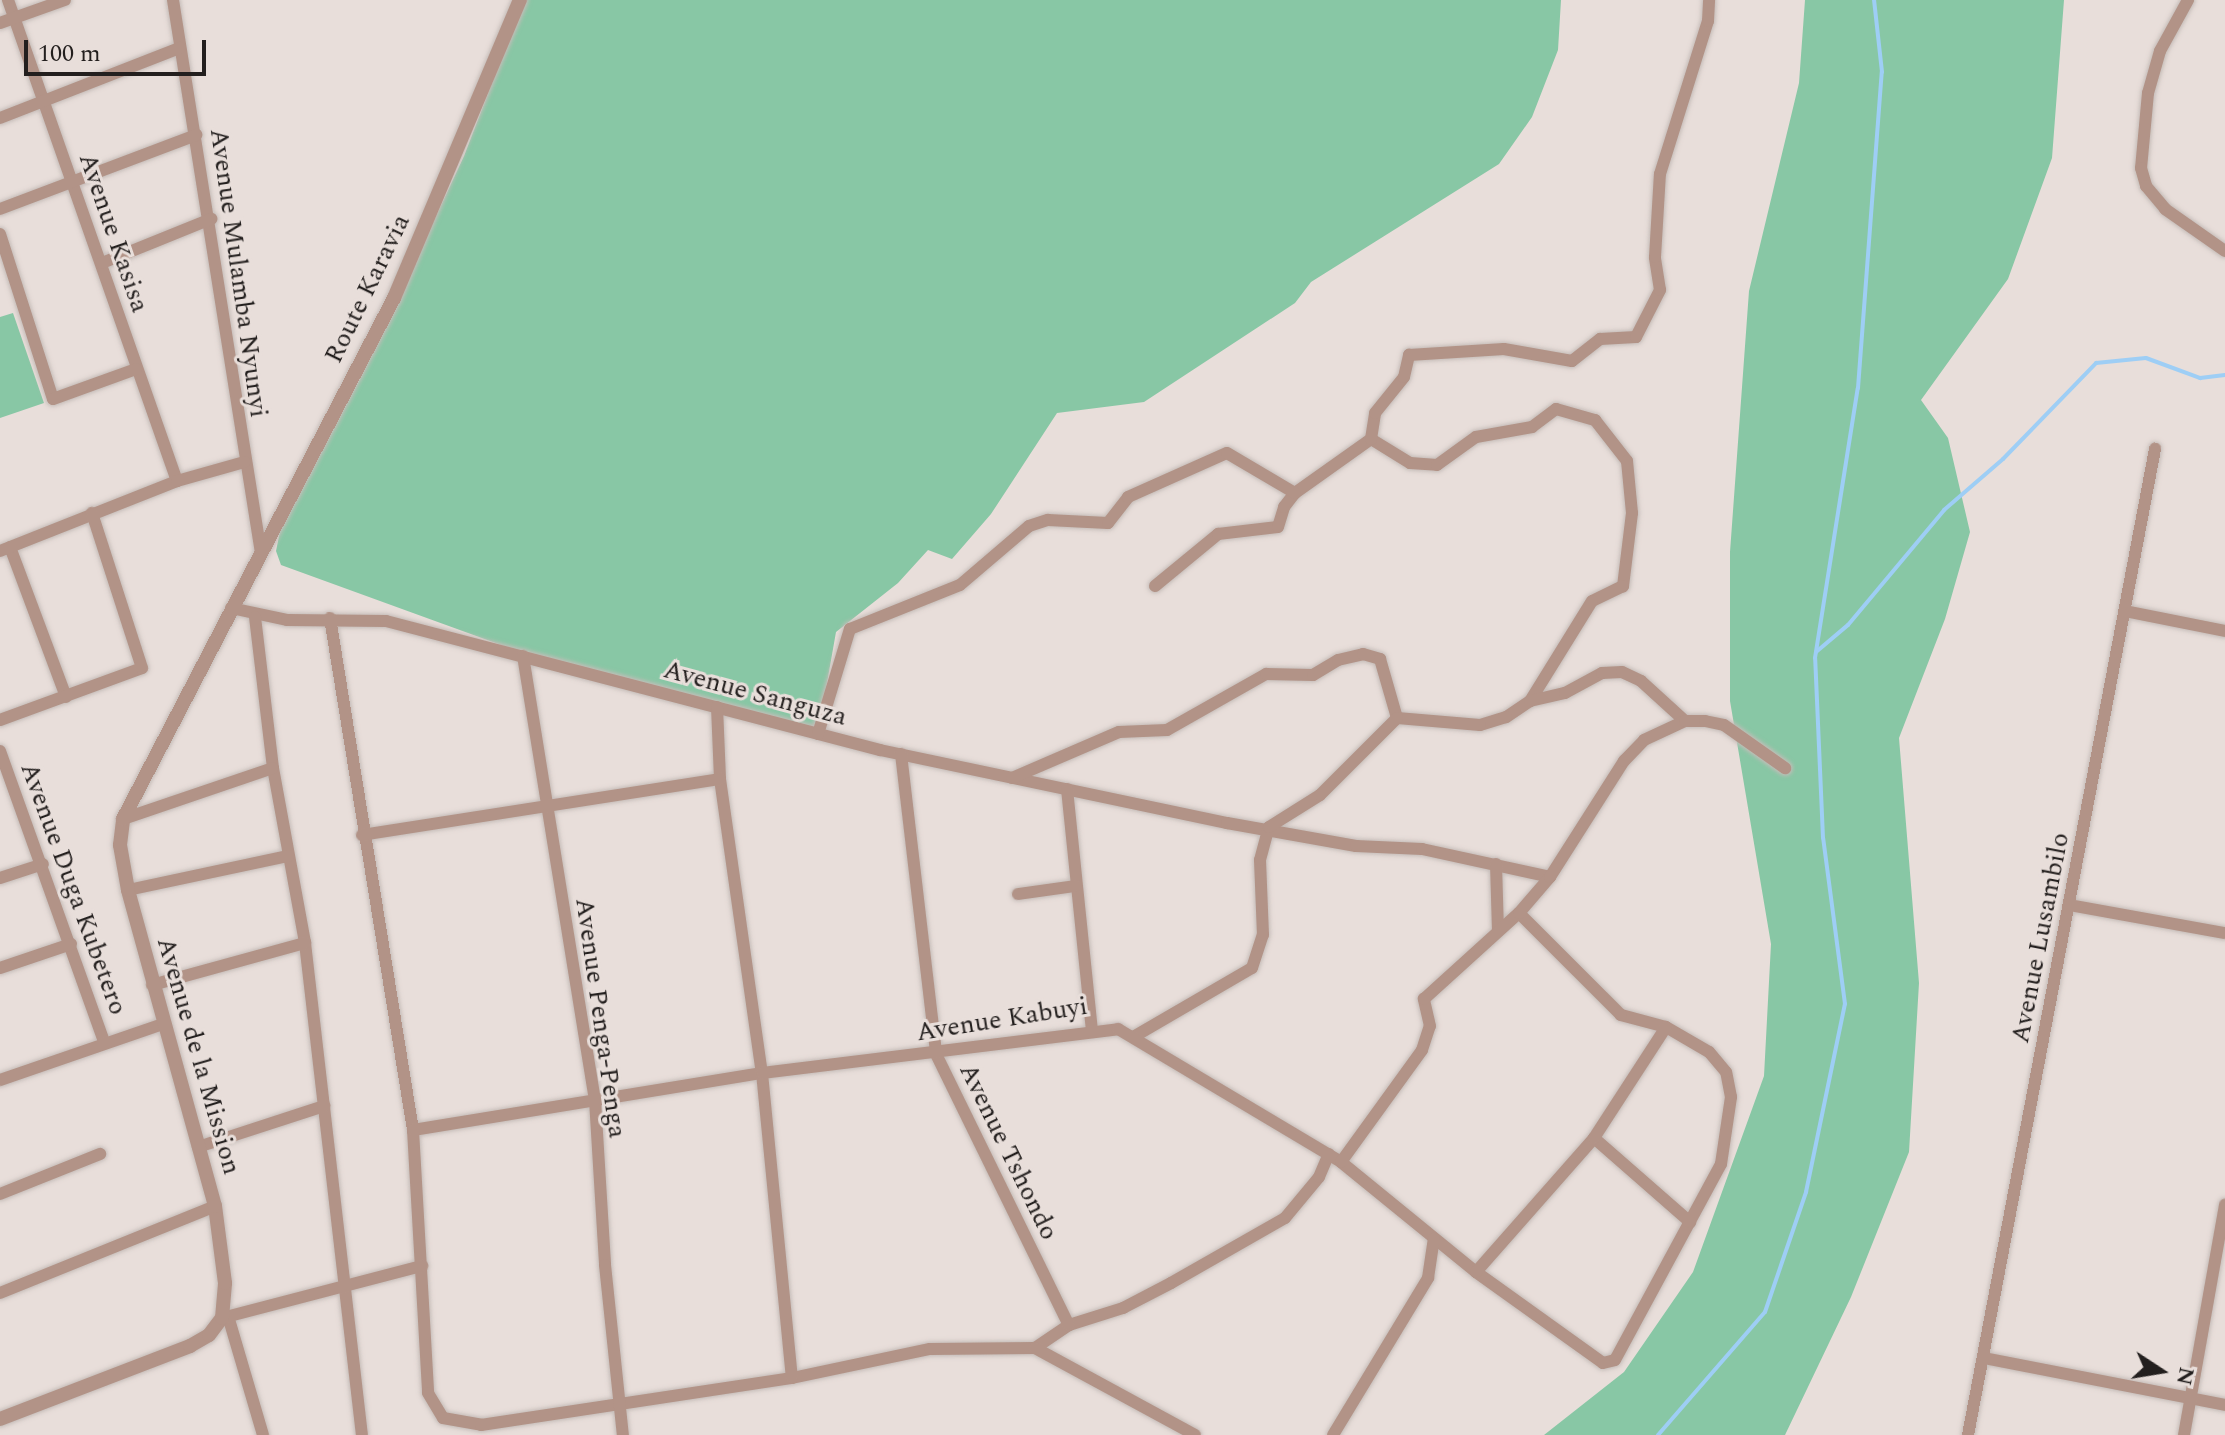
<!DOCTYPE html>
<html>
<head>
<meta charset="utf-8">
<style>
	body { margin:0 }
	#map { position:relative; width:2225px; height:1435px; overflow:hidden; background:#e8deda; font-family:Spectral,serif }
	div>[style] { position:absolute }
	.green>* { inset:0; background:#88c7a5 }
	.stream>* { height:4px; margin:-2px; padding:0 2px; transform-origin:2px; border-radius:2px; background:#9ecef5 }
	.roads { filter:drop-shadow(0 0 2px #c5bcb8) drop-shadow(0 0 2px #c5bcb8) }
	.minor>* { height:12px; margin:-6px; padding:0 6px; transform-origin:6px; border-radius:6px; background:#b29387 }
	.tertiary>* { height:14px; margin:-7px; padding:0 7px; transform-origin:7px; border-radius:7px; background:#b29387 }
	span { translate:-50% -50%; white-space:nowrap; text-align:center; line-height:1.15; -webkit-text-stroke:6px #e8deda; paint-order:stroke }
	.street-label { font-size:26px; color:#231f1e }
	.north { position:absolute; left:2121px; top:1331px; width:80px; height:80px; -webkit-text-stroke:6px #e8deda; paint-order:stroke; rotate:102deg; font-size:22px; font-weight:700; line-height:32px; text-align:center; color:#231f1e }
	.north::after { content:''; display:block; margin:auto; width:28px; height:36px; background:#231f1e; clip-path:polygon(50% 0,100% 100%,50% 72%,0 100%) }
	.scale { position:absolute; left:24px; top:40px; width:182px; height:36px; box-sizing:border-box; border:4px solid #231f1e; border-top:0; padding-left:10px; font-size:24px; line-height:28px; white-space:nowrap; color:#231f1e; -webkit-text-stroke:6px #e8deda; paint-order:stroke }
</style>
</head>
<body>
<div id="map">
	<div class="green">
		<div style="clip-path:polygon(524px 0,1561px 0,1558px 50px,1532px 117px,1499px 164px,1311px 282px,1295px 303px,1144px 402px,1057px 413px,991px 514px,952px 559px,928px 550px,898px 583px,836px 632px,818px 734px,559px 666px,281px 565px,276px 551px,280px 531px,364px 371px,464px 156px)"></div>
		<div style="clip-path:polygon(1805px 0,2064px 0,2052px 158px,2008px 279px,1921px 400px,1948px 438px,1970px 532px,1945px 619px,1899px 738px,1919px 983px,1909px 1152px,1851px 1297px,1785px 1435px,1544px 1435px,1624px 1372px,1693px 1272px,1764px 1076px,1771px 944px,1730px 701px,1730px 552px,1749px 291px,1799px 83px)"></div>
		<div style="clip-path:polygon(13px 313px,44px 403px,0 418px,0 317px)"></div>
	</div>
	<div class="stream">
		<div style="left:1816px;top:652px;width:42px;rotate:-40.2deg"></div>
		<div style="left:1848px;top:625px;width:150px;rotate:-50.1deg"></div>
		<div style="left:1944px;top:510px;width:78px;rotate:-40.8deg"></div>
		<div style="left:2003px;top:459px;width:134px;rotate:-45.9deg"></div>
		<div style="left:2096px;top:363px;width:50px;rotate:-5.7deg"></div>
		<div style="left:2146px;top:358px;width:58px;rotate:20.3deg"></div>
		<div style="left:2200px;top:378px;width:25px;rotate:-7deg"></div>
		<div style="left:1658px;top:1435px;width:163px;rotate:-49deg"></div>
		<div style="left:1765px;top:1312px;width:127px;rotate:-71.1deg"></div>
		<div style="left:1806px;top:1192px;width:192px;rotate:-78.3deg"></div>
		<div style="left:1845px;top:1004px;width:167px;rotate:-97.5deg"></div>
		<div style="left:1823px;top:838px;width:180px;rotate:-92.5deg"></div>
		<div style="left:1815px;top:658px;width:273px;rotate:-81deg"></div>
		<div style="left:1858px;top:388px;width:317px;rotate:-85.7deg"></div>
		<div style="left:1882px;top:72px;width:72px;rotate:-96.3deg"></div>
	</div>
	<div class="roads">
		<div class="minor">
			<div style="left:8px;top:0;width:510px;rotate:70.64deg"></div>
			<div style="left:173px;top:0;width:560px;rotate:80.96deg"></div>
			<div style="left:2188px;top:0;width:58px;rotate:118.8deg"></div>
			<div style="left:2160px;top:51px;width:44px;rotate:105.9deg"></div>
			<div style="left:2148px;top:93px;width:75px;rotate:95.3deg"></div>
			<div style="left:2141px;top:168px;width:19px;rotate:74deg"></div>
			<div style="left:2146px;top:186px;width:30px;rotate:50deg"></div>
			<div style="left:2165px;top:209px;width:73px;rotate:35deg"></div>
			<div style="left:0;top:23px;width:69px;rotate:-19.5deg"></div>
			<div style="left:0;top:118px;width:193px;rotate:-21.3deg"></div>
			<div style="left:0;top:209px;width:210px;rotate:-20.7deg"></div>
			<div style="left:0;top:234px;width:173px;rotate:72.2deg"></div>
			<div style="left:53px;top:399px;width:88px;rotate:-19.9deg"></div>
			<div style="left:102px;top:263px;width:118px;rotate:-22deg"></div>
			<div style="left:1371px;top:439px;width:46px;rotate:31.6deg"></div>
			<div style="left:1410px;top:463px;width:27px;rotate:4deg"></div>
			<div style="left:1437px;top:465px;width:48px;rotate:-35.7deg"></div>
			<div style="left:1476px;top:437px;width:57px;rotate:-10.1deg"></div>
			<div style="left:1532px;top:427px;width:30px;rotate:-37deg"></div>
			<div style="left:1556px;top:409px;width:41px;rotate:15.8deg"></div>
			<div style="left:1595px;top:420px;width:52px;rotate:52deg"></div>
			<div style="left:1627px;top:461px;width:52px;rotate:84.5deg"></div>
			<div style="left:1632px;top:513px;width:74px;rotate:97deg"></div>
			<div style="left:1623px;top:586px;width:34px;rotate:154deg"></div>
			<div style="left:1592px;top:601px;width:118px;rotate:121.8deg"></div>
			<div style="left:1530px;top:701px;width:29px;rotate:146deg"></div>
			<div style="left:1506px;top:717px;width:27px;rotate:163deg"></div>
			<div style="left:1480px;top:725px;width:83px;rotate:-175.2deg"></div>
			<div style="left:10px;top:547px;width:160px;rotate:69.5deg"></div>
			<div style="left:0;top:551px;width:190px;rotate:-21.6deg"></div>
			<div style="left:177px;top:481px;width:70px;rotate:-15.8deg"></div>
			<div style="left:1155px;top:586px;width:82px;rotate:-39.5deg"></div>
			<div style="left:1218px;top:534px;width:60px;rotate:-6.7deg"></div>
			<div style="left:1278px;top:527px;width:21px;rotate:-73deg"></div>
			<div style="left:1284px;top:507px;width:18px;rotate:-52deg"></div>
			<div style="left:1295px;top:493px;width:93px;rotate:-35.4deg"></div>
			<div style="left:1371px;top:439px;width:26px;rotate:-81deg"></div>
			<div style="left:1375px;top:413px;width:46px;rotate:-51.1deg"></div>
			<div style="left:1404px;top:377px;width:23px;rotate:-77deg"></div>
			<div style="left:1409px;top:355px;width:95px;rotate:-3.6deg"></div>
			<div style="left:1504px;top:349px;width:69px;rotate:10deg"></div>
			<div style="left:1572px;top:361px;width:36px;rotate:-38deg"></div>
			<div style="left:1600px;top:339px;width:36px;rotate:-3deg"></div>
			<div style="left:1636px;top:337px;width:53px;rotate:-62.9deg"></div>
			<div style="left:1660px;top:290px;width:33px;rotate:-99deg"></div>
			<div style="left:1655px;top:257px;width:83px;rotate:-86.6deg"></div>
			<div style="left:1660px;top:174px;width:160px;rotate:-72.6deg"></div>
			<div style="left:1708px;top:21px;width:21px;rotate:-87deg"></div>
			<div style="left:231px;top:608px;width:57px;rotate:12.1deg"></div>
			<div style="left:287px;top:620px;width:99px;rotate:0.6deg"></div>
			<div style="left:386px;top:621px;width:511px;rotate:14.64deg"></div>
			<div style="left:880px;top:750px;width:355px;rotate:11.9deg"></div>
			<div style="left:1227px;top:823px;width:131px;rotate:10.1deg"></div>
			<div style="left:1356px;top:846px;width:66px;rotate:2.6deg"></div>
			<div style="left:1422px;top:849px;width:131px;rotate:12.3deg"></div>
			<div style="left:2125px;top:611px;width:102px;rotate:11.3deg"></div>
			<div style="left:255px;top:617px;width:152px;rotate:83.2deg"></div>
			<div style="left:273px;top:768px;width:178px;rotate:79.6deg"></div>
			<div style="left:305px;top:943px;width:495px;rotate:83.4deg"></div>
			<div style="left:330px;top:618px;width:519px;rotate:80.79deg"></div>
			<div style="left:413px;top:1130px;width:263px;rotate:86.7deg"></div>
			<div style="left:428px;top:1393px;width:29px;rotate:59deg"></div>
			<div style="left:443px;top:1418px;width:39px;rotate:10deg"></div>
			<div style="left:481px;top:1425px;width:315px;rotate:-8.6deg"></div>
			<div style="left:792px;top:1378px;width:141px;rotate:-11.9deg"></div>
			<div style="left:930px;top:1349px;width:105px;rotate:-0.5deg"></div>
			<div style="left:1035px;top:1348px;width:41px;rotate:-34.1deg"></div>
			<div style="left:1069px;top:1325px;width:57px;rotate:-17.5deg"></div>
			<div style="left:1123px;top:1308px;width:54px;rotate:-27.5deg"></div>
			<div style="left:1171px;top:1283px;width:131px;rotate:-29.7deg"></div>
			<div style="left:1285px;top:1218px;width:53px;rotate:-50.3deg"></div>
			<div style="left:1319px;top:1177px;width:25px;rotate:-67deg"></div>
			<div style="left:523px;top:656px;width:450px;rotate:80.8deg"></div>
			<div style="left:595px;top:1100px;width:165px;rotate:86.5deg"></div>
			<div style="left:605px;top:1265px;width:171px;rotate:84deg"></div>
			<div style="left:1530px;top:701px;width:36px;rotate:-13deg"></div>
			<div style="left:1565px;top:693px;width:42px;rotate:-28.4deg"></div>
			<div style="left:1602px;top:673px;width:20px;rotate:-3deg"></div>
			<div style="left:1622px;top:672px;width:21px;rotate:25deg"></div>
			<div style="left:1641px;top:681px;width:59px;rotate:42.3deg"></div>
			<div style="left:717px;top:707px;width:72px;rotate:87.6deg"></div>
			<div style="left:720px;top:779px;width:297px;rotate:81.9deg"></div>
			<div style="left:762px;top:1073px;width:306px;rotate:84.4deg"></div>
			<div style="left:0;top:720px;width:151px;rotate:-20.1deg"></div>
			<div style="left:142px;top:668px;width:163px;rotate:-107.9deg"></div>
			<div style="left:818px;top:734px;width:110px;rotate:-73.1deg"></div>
			<div style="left:850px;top:629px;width:118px;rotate:-21.8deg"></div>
			<div style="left:960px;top:585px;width:91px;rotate:-40.5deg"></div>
			<div style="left:1029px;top:526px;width:20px;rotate:-18deg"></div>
			<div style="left:1048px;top:520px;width:60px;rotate:2.9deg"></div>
			<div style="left:1108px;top:523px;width:33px;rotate:-52deg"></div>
			<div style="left:1128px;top:497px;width:108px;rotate:-24deg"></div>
			<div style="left:1227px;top:453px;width:79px;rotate:30.5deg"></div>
			<div style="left:0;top:751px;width:309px;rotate:70.3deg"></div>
			<div style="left:901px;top:754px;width:302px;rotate:83.3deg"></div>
			<div style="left:936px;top:1054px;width:302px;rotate:63.9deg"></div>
			<div style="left:1012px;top:778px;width:116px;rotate:-23.3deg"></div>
			<div style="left:1119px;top:732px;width:48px;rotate:-2.4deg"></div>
			<div style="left:1167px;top:730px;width:114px;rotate:-29.5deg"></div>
			<div style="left:1266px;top:674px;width:47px;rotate:1.2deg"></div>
			<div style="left:1313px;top:675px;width:29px;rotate:-31deg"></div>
			<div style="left:1338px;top:660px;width:26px;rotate:-13deg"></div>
			<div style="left:1363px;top:654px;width:18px;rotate:16deg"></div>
			<div style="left:1380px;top:659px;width:61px;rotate:73.9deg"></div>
			<div style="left:1067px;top:789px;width:241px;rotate:84.1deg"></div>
			<div style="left:123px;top:819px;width:158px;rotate:-18.8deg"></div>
			<div style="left:362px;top:835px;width:362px;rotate:-8.9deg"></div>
			<div style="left:1496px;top:864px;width:66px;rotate:88.3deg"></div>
			<div style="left:0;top:878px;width:45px;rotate:-18deg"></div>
			<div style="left:128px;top:890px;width:164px;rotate:-12deg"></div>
			<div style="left:1018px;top:894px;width:58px;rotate:-8deg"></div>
			<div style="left:2069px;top:905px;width:158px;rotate:10.2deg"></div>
			<div style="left:0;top:968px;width:75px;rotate:-18.7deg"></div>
			<div style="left:152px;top:985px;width:159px;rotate:-15.4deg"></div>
			<div style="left:1135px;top:1036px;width:135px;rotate:-30.2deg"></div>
			<div style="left:1252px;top:968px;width:35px;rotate:-72deg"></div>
			<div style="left:1263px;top:935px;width:75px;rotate:-92.3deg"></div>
			<div style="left:1260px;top:860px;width:34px;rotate:-75deg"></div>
			<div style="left:1269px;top:827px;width:60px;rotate:-32.1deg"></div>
			<div style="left:1320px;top:795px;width:109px;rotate:-45deg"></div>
			<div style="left:0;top:1080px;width:172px;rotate:-19deg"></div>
			<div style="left:413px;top:1130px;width:354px;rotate:-9.3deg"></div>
			<div style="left:762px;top:1073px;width:359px;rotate:-7deg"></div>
			<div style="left:1118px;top:1029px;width:260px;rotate:30.8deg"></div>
			<div style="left:1341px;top:1162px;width:174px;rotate:39.2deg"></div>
			<div style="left:1476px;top:1272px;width:156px;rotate:35.6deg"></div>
			<div style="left:1603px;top:1363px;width:12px;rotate:-14deg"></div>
			<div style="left:1615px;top:1360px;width:223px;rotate:-61.6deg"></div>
			<div style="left:1721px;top:1164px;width:68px;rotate:-81.5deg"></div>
			<div style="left:1731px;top:1097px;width:25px;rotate:-101deg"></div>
			<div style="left:1726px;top:1072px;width:26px;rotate:-130deg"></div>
			<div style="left:1709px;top:1052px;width:50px;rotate:-149.8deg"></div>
			<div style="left:1666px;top:1027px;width:47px;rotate:-165.1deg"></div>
			<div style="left:1621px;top:1015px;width:144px;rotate:-135deg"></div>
			<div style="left:1594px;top:1138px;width:128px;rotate:41.2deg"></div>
			<div style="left:198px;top:1147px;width:133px;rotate:-18deg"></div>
			<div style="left:1341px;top:1162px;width:138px;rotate:-54.1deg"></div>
			<div style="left:1422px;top:1050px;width:25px;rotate:-72deg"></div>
			<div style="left:1430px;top:1026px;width:28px;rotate:-103deg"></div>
			<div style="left:1424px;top:999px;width:128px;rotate:-42.2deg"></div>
			<div style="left:1519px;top:913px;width:48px;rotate:-49.3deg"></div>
			<div style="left:1550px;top:877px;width:138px;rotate:-57.5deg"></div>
			<div style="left:1624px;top:761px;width:29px;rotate:-46deg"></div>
			<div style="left:1644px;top:740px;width:45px;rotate:-24.9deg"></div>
			<div style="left:1685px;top:721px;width:20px"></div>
			<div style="left:1705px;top:721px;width:19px;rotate:12deg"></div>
			<div style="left:1724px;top:725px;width:75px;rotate:35.2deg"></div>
			<div style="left:0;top:1194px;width:108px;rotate:-21.8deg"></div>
			<div style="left:1476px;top:1272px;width:179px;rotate:-48.6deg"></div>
			<div style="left:1594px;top:1138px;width:132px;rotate:-57deg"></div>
			<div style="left:0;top:1293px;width:232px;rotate:-22deg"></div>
			<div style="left:228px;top:1316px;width:124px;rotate:73.6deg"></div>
			<div style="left:222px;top:1318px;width:207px;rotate:-14.6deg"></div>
			<div style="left:1035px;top:1348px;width:182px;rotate:28.5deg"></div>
			<div style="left:1984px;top:1358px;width:246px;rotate:11deg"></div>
			<div style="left:1333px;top:1435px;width:184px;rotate:-58.8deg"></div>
			<div style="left:1428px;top:1278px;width:40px;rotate:-81.5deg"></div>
			<div style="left:1968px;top:1435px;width:1004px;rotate:-79.26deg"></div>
			<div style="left:2184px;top:1435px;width:234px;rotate:-79.9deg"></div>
		</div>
		<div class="tertiary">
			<div style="left:0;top:1419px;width:204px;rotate:-21deg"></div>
			<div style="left:190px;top:1346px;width:22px;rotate:-30deg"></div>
			<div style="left:209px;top:1335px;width:21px;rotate:-53deg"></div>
			<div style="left:222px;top:1318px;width:35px;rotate:-85deg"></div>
			<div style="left:225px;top:1283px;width:78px;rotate:-97.4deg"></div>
			<div style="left:215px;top:1206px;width:328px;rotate:-105.4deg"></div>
			<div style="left:128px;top:890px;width:46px;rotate:-100.1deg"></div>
			<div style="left:120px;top:845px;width:26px;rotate:-83deg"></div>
			<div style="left:123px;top:819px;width:587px;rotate:-62.52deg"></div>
			<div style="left:394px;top:298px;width:324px;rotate:-67.1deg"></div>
		</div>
	</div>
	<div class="street-label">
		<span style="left:113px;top:233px;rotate:71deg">Avenue Kasisa</span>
		<span style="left:238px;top:273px;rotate:82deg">Avenue Mulamba Nyunyi</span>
		<span style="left:368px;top:289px;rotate:-64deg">Route Karavia</span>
		<span style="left:755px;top:694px;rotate:15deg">Avenue Sanguza</span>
		<span style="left:73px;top:889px;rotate:70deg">Avenue Duga Kubetero</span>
		<span style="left:2041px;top:938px;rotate:-79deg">Avenue Lusambilo</span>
		<span style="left:600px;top:1018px;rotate:82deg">Avenue Penga-Penga</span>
		<span style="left:1002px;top:1020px;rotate:-9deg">Avenue Kabuyi</span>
		<span style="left:198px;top:1056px;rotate:74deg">Avenue de la Mission</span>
		<span style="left:1008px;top:1152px;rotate:64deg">Avenue Tshondo</span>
	</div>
	<div class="north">N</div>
	<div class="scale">100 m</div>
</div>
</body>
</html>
